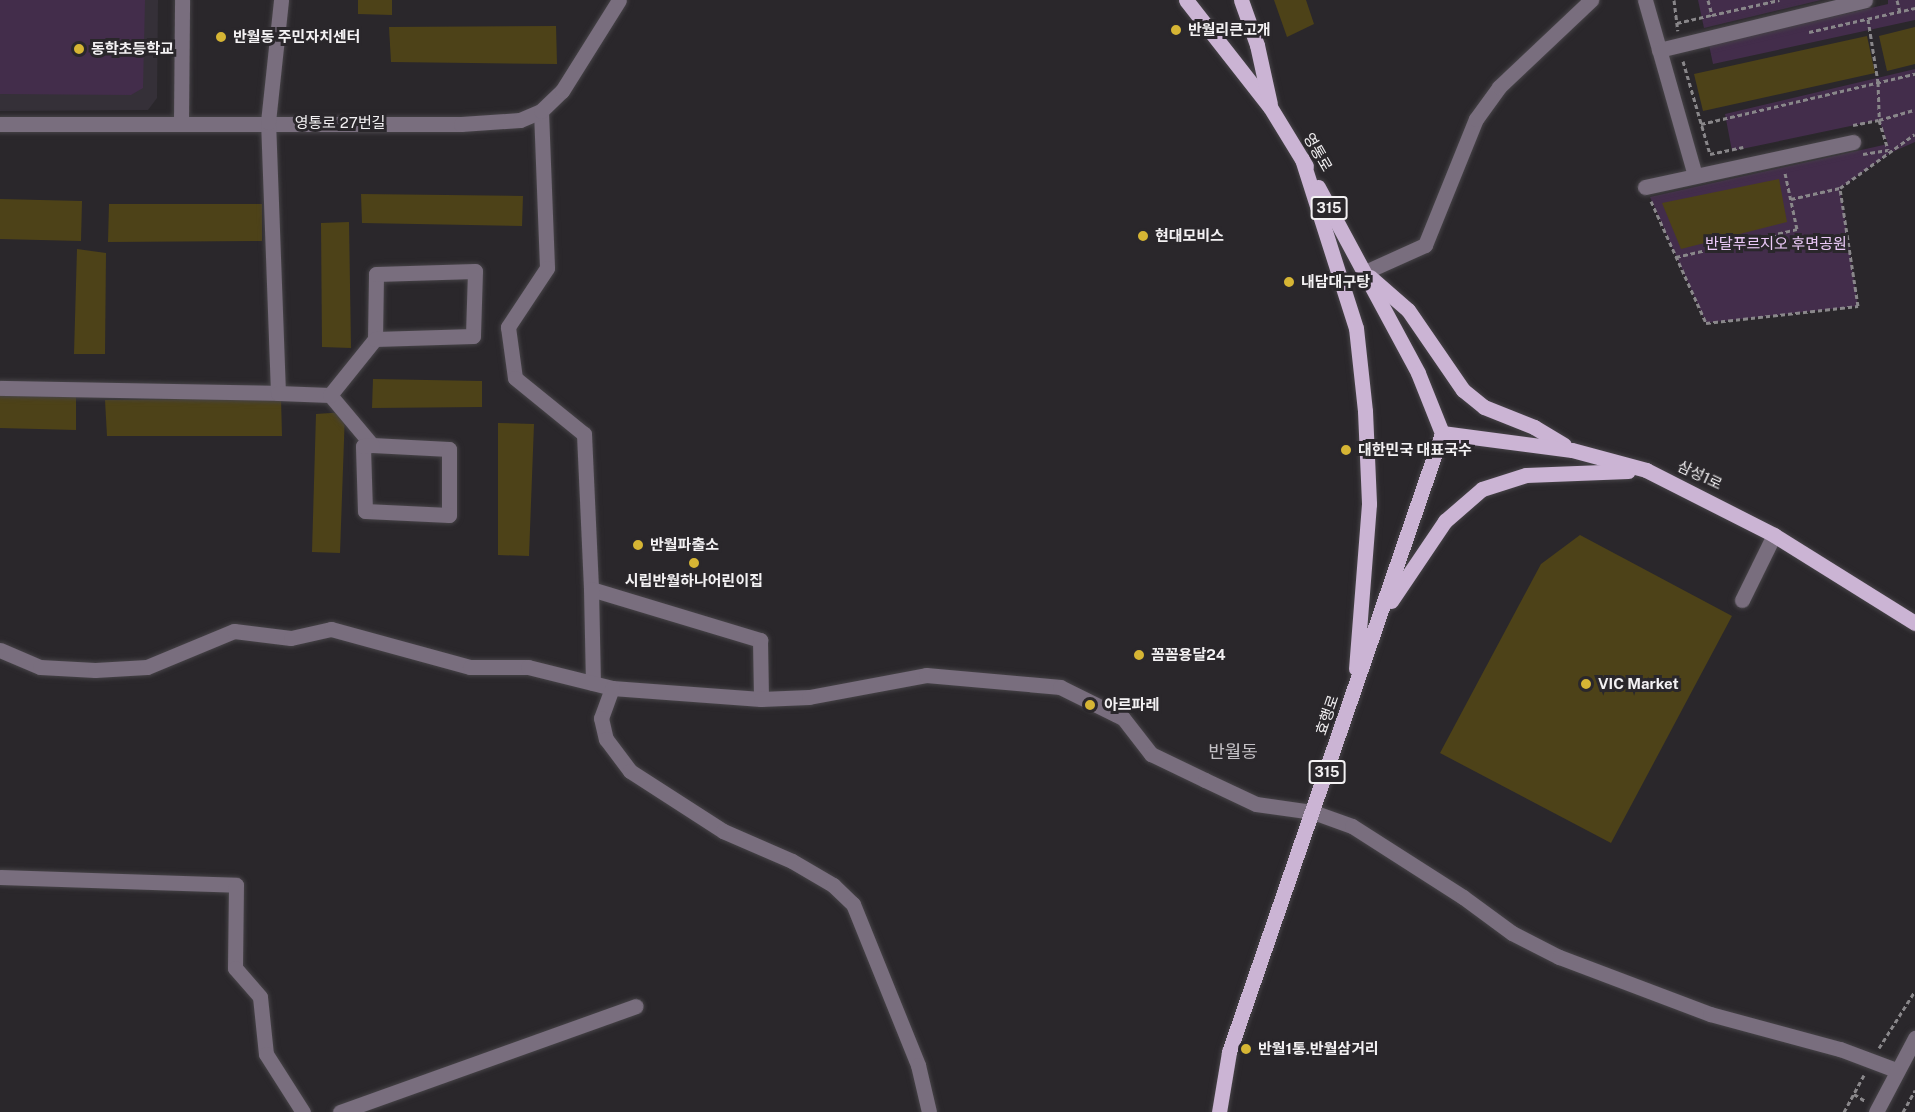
<!DOCTYPE html>
<html>
<head>
<meta charset="utf-8">
<style>
	body { margin:0 }
	#map { position:relative; width:1915px; height:1112px; overflow:hidden; background:#2a272b; font-family:"Public Sans","Noto Sans KR",sans-serif }
	div>[style] { position:absolute }
	.built>* { inset:0; background:#353038 }
	.green>* { inset:0; background:#432d4b }
	.building>* { inset:0; background:#4d4218 }
	.path>* { height:3px; margin-top:-1.5px; transform-origin:0; background:repeating-linear-gradient(90deg,#89878a 0 4.5px,transparent 0 7.5px) }
	.roads { filter:drop-shadow(0 0 2px #464347) drop-shadow(0 0 2px #464347) }
	.minor>* { height:15px; margin:-7.5px; padding:0 7.5px; transform-origin:7.5px; border-radius:7.5px; background:#796e7e }
	.major>* { height:15px; margin:-7.5px; padding:0 7.5px; transform-origin:7.5px; border-radius:7.5px; background:#cbb4d4 }
	.dots>* { width:16px; height:16px; translate:-50% -50%; box-sizing:border-box; border:3px solid #2a272b; border-radius:50% }
	span { translate:-50% -50%; white-space:nowrap; text-align:center; line-height:1.15; -webkit-text-stroke:6px #2a272b; paint-order:stroke }
	.shield-label span { padding:2px 4px; background:#2a272b; border:2px solid; border-radius:4px; -webkit-text-stroke-width:0 }
	.shield-label { font-size:14px; color:#f3f1f3; font-weight:700 }
	.poi-label { font-size:15px; color:#f3f1f3; font-weight:700 }
	.left { translate:0 -50%; text-align:left }
	.street-label { font-size:15px; color:#f3f1f3 }
	.park-label { font-size:15px; color:#eccaf9 }
	.quarter-label { font-size:18px; color:#c3c0c5 }
</style>
</head>
<body>
<div id="map">
	<div class="built">
		<div style="clip-path:polygon(0 0,158px 0,157px 98px,148px 110px,0 111px)"></div>
	</div>
	<div class="green">
		<div style="clip-path:polygon(0 0,145px 0,143px 88px,131px 95px,0 94px)"></div>
		<div style="clip-path:polygon(1698px 0,1821px 0,1704px 28px)"></div>
		<div style="clip-path:polygon(1888px 0,1915px 0,1915px 20px,1713px 64px,1709px 45px,1888px 4px)"></div>
		<div style="clip-path:polygon(1915px 69px,1915px 142px,1890px 153px,1840px 188px,1858px 306px,1706px 323px,1650px 197px,1888px 144px,1879px 120px,1732px 151px,1725px 114px)"></div>
	</div>
	<div class="building">
		<div style="clip-path:polygon(358px 0,392px 0,392px 15px,358px 14px)"></div>
		<div style="clip-path:polygon(1274px 0,1306px 0,1314px 24px,1287px 37px)"></div>
		<div style="clip-path:polygon(556px 26px,557px 64px,391px 62px,389px 27px)"></div>
		<div style="clip-path:polygon(1915px 27px,1915px 64px,1887px 71px,1879px 36px)"></div>
		<div style="clip-path:polygon(1867px 36px,1875px 73px,1703px 111px,1694px 74px)"></div>
		<div style="clip-path:polygon(1779px 179px,1787px 222px,1681px 249px,1662px 203px)"></div>
		<div style="clip-path:polygon(361px 194px,523px 196px,522px 226px,362px 223px)"></div>
		<div style="clip-path:polygon(0 199px,82px 201px,81px 241px,0 239px)"></div>
		<div style="clip-path:polygon(109px 204px,262px 204px,262px 241px,108px 242px)"></div>
		<div style="clip-path:polygon(349px 222px,351px 348px,322px 347px,321px 223px)"></div>
		<div style="clip-path:polygon(77px 249px,106px 253px,105px 354px,74px 354px)"></div>
		<div style="clip-path:polygon(373px 379px,482px 381px,482px 407px,372px 408px)"></div>
		<div style="clip-path:polygon(0 394px,76px 397px,76px 430px,0 428px)"></div>
		<div style="clip-path:polygon(281px 398px,282px 436px,107px 436px,105px 400px)"></div>
		<div style="clip-path:polygon(345px 412px,340px 553px,312px 552px,316px 414px)"></div>
		<div style="clip-path:polygon(498px 423px,534px 424px,529px 556px,498px 555px)"></div>
		<div style="clip-path:polygon(1580px 535px,1732px 616px,1611px 843px,1440px 753px,1541px 564px)"></div>
	</div>
	<div class="path">
		<div style="left:1674px;top:0;width:31px;rotate:83deg"></div>
		<div style="left:1708px;top:0;width:16px;rotate:75deg"></div>
		<div style="left:1712px;top:15px;width:69px;rotate:-12.6deg"></div>
		<div style="left:1897px;top:0;width:12px;rotate:76deg"></div>
		<div style="left:1868px;top:19px;width:64px;rotate:81deg"></div>
		<div style="left:1878px;top:82px;width:38px;rotate:88deg"></div>
		<div style="left:1879px;top:120px;width:37px;rotate:-16deg"></div>
		<div style="left:1677px;top:23px;width:36px;rotate:-13deg"></div>
		<div style="left:1809px;top:32px;width:109px;rotate:-12.8deg"></div>
		<div style="left:1683px;top:61px;width:97px;rotate:73.8deg"></div>
		<div style="left:1710px;top:154px;width:34px;rotate:-12deg"></div>
		<div style="left:1701px;top:124px;width:220px;rotate:-13.2deg"></div>
		<div style="left:1853px;top:125px;width:26px;rotate:-11deg"></div>
		<div style="left:1879px;top:120px;width:31px;rotate:73deg"></div>
		<div style="left:1863px;top:154px;width:25px;rotate:-9deg"></div>
		<div style="left:1791px;top:199px;width:50px;rotate:-12.7deg"></div>
		<div style="left:1651px;top:201px;width:134px;rotate:65.7deg"></div>
		<div style="left:1706px;top:323px;width:153px;rotate:-6.4deg"></div>
		<div style="left:1858px;top:306px;width:119px;rotate:-98.7deg"></div>
		<div style="left:1840px;top:188px;width:92px;rotate:-35.8deg"></div>
		<div style="left:1676px;top:257px;width:124px;rotate:-13deg"></div>
		<div style="left:1797px;top:229px;width:57px;rotate:-102.1deg"></div>
		<div style="left:1879px;top:1048px;width:67px;rotate:-57.7deg"></div>
		<div style="left:1854px;top:1094px;width:13px;rotate:32deg"></div>
		<div style="left:1844px;top:1112px;width:42px;rotate:-61.6deg"></div>
		<div style="left:1903px;top:1112px;width:25px;rotate:-61deg"></div>
	</div>
	<div class="roads">
		<div class="minor">
			<div style="left:1645px;top:0;width:182px;rotate:74.1deg"></div>
			<div style="left:1659px;top:50px;width:212px;rotate:-13.6deg"></div>
			<div style="left:541px;top:111px;width:157px;rotate:87.8deg"></div>
			<div style="left:547px;top:268px;width:71px;rotate:123.5deg"></div>
			<div style="left:508px;top:327px;width:51px;rotate:82.2deg"></div>
			<div style="left:515px;top:378px;width:89px;rotate:39.1deg"></div>
			<div style="left:584px;top:434px;width:155px;rotate:87.4deg"></div>
			<div style="left:591px;top:589px;width:177px;rotate:16.8deg"></div>
			<div style="left:760px;top:640px;width:59px;rotate:89deg"></div>
			<div style="left:181px;top:123px;width:123px;rotate:-89.5deg"></div>
			<div style="left:0;top:124px;width:461px"></div>
			<div style="left:461px;top:124px;width:59px;rotate:-3.9deg"></div>
			<div style="left:520px;top:120px;width:23px;rotate:-23deg"></div>
			<div style="left:541px;top:111px;width:29px;rotate:-44deg"></div>
			<div style="left:562px;top:91px;width:107px;rotate:-57.9deg"></div>
			<div style="left:1645px;top:187px;width:213px;rotate:-12.2deg"></div>
			<div style="left:1365px;top:272px;width:66px;rotate:-24.2deg"></div>
			<div style="left:1425px;top:245px;width:136px;rotate:-68deg"></div>
			<div style="left:1476px;top:119px;width:39px;rotate:-54deg"></div>
			<div style="left:1499px;top:87px;width:127px;rotate:-43.4deg"></div>
			<div style="left:0;top:388px;width:278px;rotate:1deg"></div>
			<div style="left:278px;top:393px;width:271px;rotate:-92.1deg"></div>
			<div style="left:268px;top:122px;width:123px;rotate:-83.9deg"></div>
			<div style="left:278px;top:393px;width:52px;rotate:2.2deg"></div>
			<div style="left:330px;top:395px;width:65px;rotate:50deg"></div>
			<div style="left:372px;top:445px;width:77px;rotate:3deg"></div>
			<div style="left:449px;top:449px;width:66px;rotate:90deg"></div>
			<div style="left:449px;top:515px;width:84px;rotate:-177.3deg"></div>
			<div style="left:365px;top:511px;width:65px;rotate:-91.8deg"></div>
			<div style="left:363px;top:446px;width:9px;rotate:-6deg"></div>
			<div style="left:330px;top:395px;width:72px;rotate:-51.2deg"></div>
			<div style="left:375px;top:339px;width:65px;rotate:-89.1deg"></div>
			<div style="left:376px;top:274px;width:99px;rotate:-1.7deg"></div>
			<div style="left:475px;top:271px;width:65px;rotate:91.8deg"></div>
			<div style="left:473px;top:336px;width:98px;rotate:178.2deg"></div>
			<div style="left:591px;top:589px;width:94px;rotate:88.8deg"></div>
			<div style="left:1742px;top:600px;width:72px;rotate:-63.8deg"></div>
			<div style="left:0;top:650px;width:43px;rotate:23deg"></div>
			<div style="left:40px;top:667px;width:55px;rotate:3.1deg"></div>
			<div style="left:95px;top:670px;width:52px;rotate:-3.3deg"></div>
			<div style="left:147px;top:667px;width:94px;rotate:-22.5deg"></div>
			<div style="left:234px;top:631px;width:57px;rotate:7deg"></div>
			<div style="left:291px;top:638px;width:41px;rotate:-12.7deg"></div>
			<div style="left:331px;top:629px;width:144px;rotate:15.3deg"></div>
			<div style="left:470px;top:667px;width:58px"></div>
			<div style="left:528px;top:667px;width:87px;rotate:14deg"></div>
			<div style="left:612px;top:688px;width:149px;rotate:4.2deg"></div>
			<div style="left:761px;top:699px;width:48px;rotate:-2.4deg"></div>
			<div style="left:809px;top:697px;width:119px;rotate:-10.6deg"></div>
			<div style="left:926px;top:675px;width:135px;rotate:5.1deg"></div>
			<div style="left:1060px;top:687px;width:70px;rotate:26.2deg"></div>
			<div style="left:1123px;top:718px;width:46px;rotate:52.1deg"></div>
			<div style="left:1151px;top:754px;width:60px;rotate:25.7deg"></div>
			<div style="left:1205px;top:780px;width:56px;rotate:25.2deg"></div>
			<div style="left:1256px;top:804px;width:58px;rotate:8deg"></div>
			<div style="left:1313px;top:812px;width:41px;rotate:19.7deg"></div>
			<div style="left:1352px;top:826px;width:132px;rotate:32.6deg"></div>
			<div style="left:1463px;top:897px;width:61px;rotate:36.3deg"></div>
			<div style="left:1512px;top:933px;width:53px;rotate:27.1deg"></div>
			<div style="left:1559px;top:957px;width:161px;rotate:20.7deg"></div>
			<div style="left:1710px;top:1014px;width:135px;rotate:15.1deg"></div>
			<div style="left:1840px;top:1049px;width:60px;rotate:20.6deg"></div>
			<div style="left:612px;top:688px;width:32px;rotate:110deg"></div>
			<div style="left:601px;top:718px;width:22px;rotate:77deg"></div>
			<div style="left:606px;top:739px;width:40px;rotate:53deg"></div>
			<div style="left:630px;top:771px;width:111px;rotate:32.8deg"></div>
			<div style="left:723px;top:831px;width:75px;rotate:23.5deg"></div>
			<div style="left:792px;top:861px;width:48px;rotate:30.3deg"></div>
			<div style="left:833px;top:885px;width:28px;rotate:44deg"></div>
			<div style="left:853px;top:904px;width:174px;rotate:68deg"></div>
			<div style="left:918px;top:1065px;width:48px;rotate:76.8deg"></div>
			<div style="left:0;top:877px;width:236px;rotate:1.9deg"></div>
			<div style="left:236px;top:885px;width:83px;rotate:90.7deg"></div>
			<div style="left:235px;top:968px;width:38px;rotate:49deg"></div>
			<div style="left:260px;top:997px;width:57px;rotate:84deg"></div>
			<div style="left:266px;top:1054px;width:69px;rotate:57.5deg"></div>
			<div style="left:340px;top:1112px;width:314px;rotate:-19.7deg"></div>
			<div style="left:1876px;top:1112px;width:84px;rotate:-62.2deg"></div>
		</div>
		<div class="major">
			<div style="left:1186px;top:0;width:136px;rotate:51.9deg"></div>
			<div style="left:1270px;top:107px;width:69px;rotate:58.6deg"></div>
			<div style="left:1241px;top:0;width:48px;rotate:70.4deg"></div>
			<div style="left:1257px;top:45px;width:60px;rotate:77.6deg"></div>
			<div style="left:1302px;top:159px;width:177px;rotate:72.3deg"></div>
			<div style="left:1356px;top:328px;width:83px;rotate:83.8deg"></div>
			<div style="left:1365px;top:411px;width:93px;rotate:87.5deg"></div>
			<div style="left:1369px;top:504px;width:165px;rotate:94.5deg"></div>
			<div style="left:1318px;top:187px;width:211px;rotate:61.7deg"></div>
			<div style="left:1418px;top:373px;width:65px;rotate:68.2deg"></div>
			<div style="left:1370px;top:277px;width:50px;rotate:41deg"></div>
			<div style="left:1408px;top:310px;width:97px;rotate:55.5deg"></div>
			<div style="left:1463px;top:390px;width:27px;rotate:39deg"></div>
			<div style="left:1484px;top:407px;width:54px;rotate:21.8deg"></div>
			<div style="left:1534px;top:427px;width:35px;rotate:31deg"></div>
			<div style="left:1442px;top:433px;width:131px;rotate:7.5deg"></div>
			<div style="left:1572px;top:450px;width:77px;rotate:15.1deg"></div>
			<div style="left:1646px;top:470px;width:144px;rotate:26.9deg"></div>
			<div style="left:1774px;top:535px;width:166px;rotate:32deg"></div>
			<div style="left:1391px;top:601px;width:97px;rotate:-56deg"></div>
			<div style="left:1445px;top:521px;width:49px;rotate:-40.9deg"></div>
			<div style="left:1482px;top:489px;width:46px;rotate:-17.7deg"></div>
			<div style="left:1526px;top:475px;width:102px;rotate:-2.2deg"></div>
			<div style="left:1219px;top:1112px;width:61px;rotate:-80.5deg"></div>
			<div style="left:1229px;top:1052px;width:655px;rotate:-71.01deg"></div>
		</div>
	</div>
	<div class="dots">
		<div style="left:1176px;top:30px;background:#d6b534"></div>
		<div style="left:221px;top:37px;background:#d6b534"></div>
		<div style="left:79px;top:49px;background:#d6b534"></div>
		<div style="left:1143px;top:236px;background:#d6b534"></div>
		<div style="left:1289px;top:282px;background:#d6b534"></div>
		<div style="left:1346px;top:450px;background:#d6b534"></div>
		<div style="left:638px;top:545px;background:#d6b534"></div>
		<div style="left:694px;top:563px;background:#d6b534"></div>
		<div style="left:1139px;top:655px;background:#d6b534"></div>
		<div style="left:1586px;top:684px;background:#d6b534"></div>
		<div style="left:1090px;top:705px;background:#d6b534"></div>
		<div style="left:1246px;top:1049px;background:#d6b534"></div>
	</div>
	<div class="shield-label">
		<span style="left:1329px;top:208px">315</span>
		<span style="left:1327px;top:772px">315</span>
	</div>
	<div class="poi-label">
		<span class="left" style="left:1188px;top:30px">반월리큰고개</span>
		<span class="left" style="left:233px;top:37px">반월동 주민자치센터</span>
		<span class="left" style="left:91px;top:49px">동학초등학교</span>
		<span class="left" style="left:1155px;top:236px">현대모비스</span>
		<span class="left" style="left:1301px;top:282px">내담대구탕</span>
		<span class="left" style="left:1358px;top:450px">대한민국 대표국수</span>
		<span class="left" style="left:650px;top:545px">반월파출소</span>
		<span style="left:694px;top:581px">시립반월하나어린이집</span>
		<span class="left" style="left:1151px;top:655px">꼼꼼용달24</span>
		<span class="left" style="left:1598px;top:684px">VIC Market</span>
		<span class="left" style="left:1104px;top:705px">아르파레</span>
		<span class="left" style="left:1258px;top:1049px">반월1통.반월삼거리</span>
	</div>
	<div class="street-label">
		<span style="left:340px;top:123px">영통로 27번길</span>
		<span style="left:1318px;top:152px;rotate:60deg">영통로</span>
		<span style="left:1700px;top:475px;rotate:25deg">삼성1로</span>
		<span style="left:1327px;top:715px;rotate:-71deg">효행로</span>
	</div>
	<div class="park-label">
		<span style="left:1776px;top:244px">반달푸르지오 후면공원</span>
	</div>
	<div class="quarter-label">
		<span style="left:1233px;top:752px">반월동</span>
	</div>
</div>
</body>
</html>
